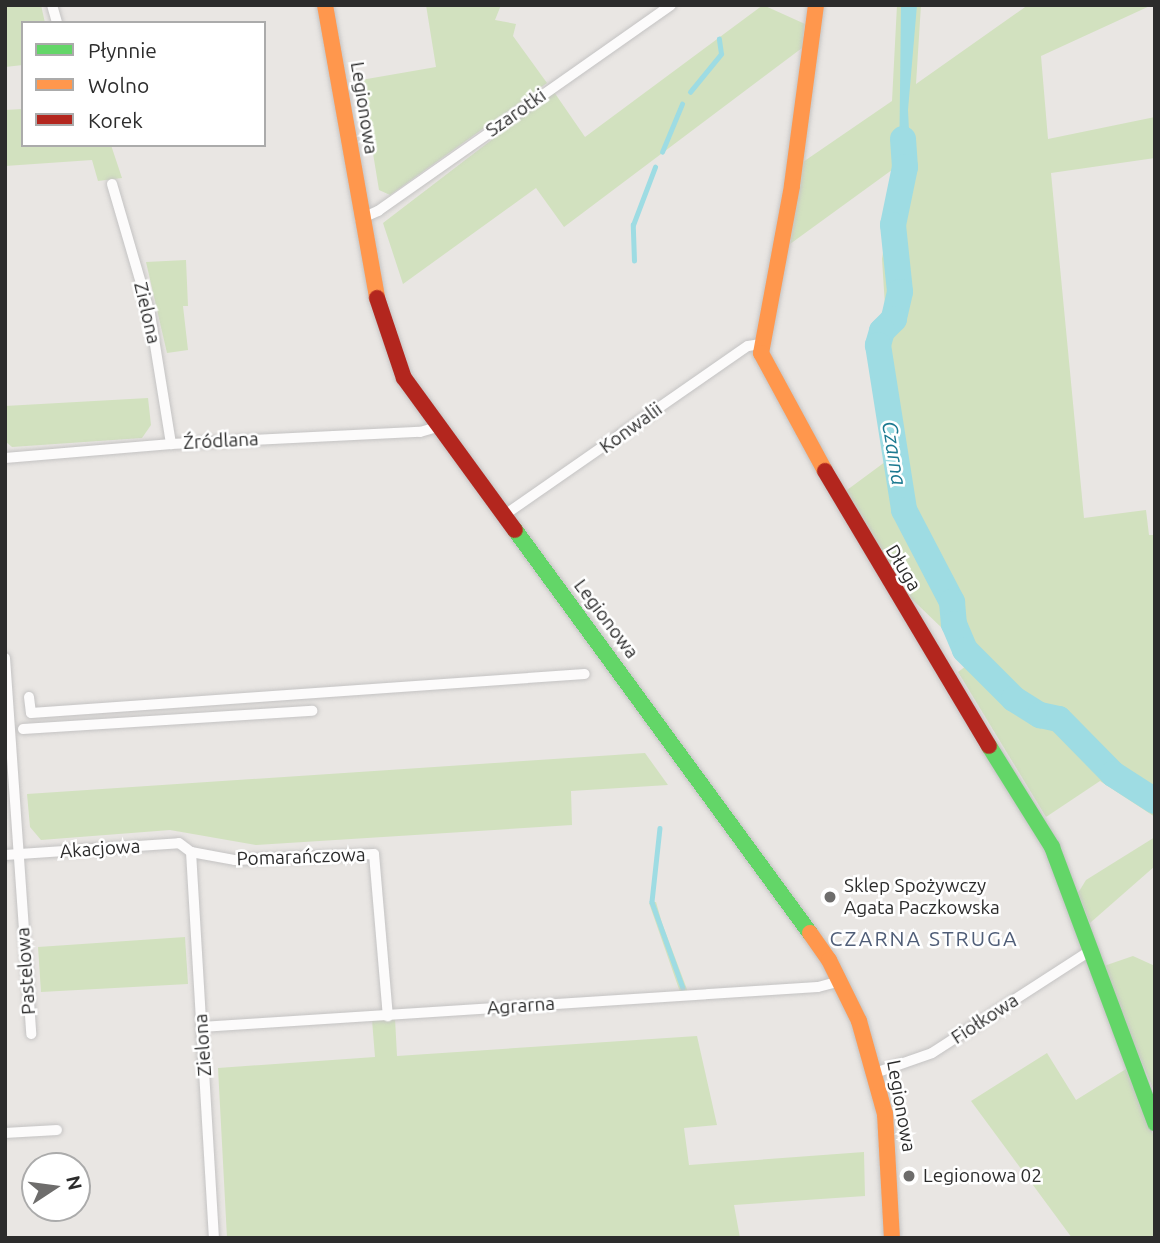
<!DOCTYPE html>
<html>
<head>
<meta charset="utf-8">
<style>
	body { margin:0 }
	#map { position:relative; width:1160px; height:1243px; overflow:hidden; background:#e9e6e3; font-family:Ubuntu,sans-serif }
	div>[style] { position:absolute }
	.green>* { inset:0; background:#d2e1bf }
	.water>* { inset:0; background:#9edce3 }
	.stream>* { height:4.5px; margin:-2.25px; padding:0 2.25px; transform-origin:2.25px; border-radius:2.25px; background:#9edce3 }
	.river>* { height:26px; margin:-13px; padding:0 13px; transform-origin:13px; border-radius:13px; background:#9edce3 }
	.roads { filter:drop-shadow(0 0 2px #c4c3c3) drop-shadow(0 0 2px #c4c3c3) }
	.street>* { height:10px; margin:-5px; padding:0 5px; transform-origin:5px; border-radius:5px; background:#fcfbfb }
	.fast>* { height:16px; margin:-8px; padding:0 8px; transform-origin:8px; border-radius:8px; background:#63d668 }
	.slow>* { height:16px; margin:-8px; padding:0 8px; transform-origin:8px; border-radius:8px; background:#ff974d }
	.jam>* { height:16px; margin:-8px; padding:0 8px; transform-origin:8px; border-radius:8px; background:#b3261e }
	.dots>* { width:19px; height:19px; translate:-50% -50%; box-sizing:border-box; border:4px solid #fff; border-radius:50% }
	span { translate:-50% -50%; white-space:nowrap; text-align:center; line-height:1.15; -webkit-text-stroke:5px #fff; paint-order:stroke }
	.street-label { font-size:19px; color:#2c2c2c }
	.poi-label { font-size:19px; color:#2c2c2c }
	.left { translate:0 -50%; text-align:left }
	.water-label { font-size:21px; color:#1c7990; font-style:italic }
	.neighbourhood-label { font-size:21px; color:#505e78; letter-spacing:2px }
	.frame { position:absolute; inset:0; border:7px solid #2c2c2c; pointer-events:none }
	.legend { position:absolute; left:21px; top:21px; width:245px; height:126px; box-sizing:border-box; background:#fff; border:2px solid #ababab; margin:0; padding:9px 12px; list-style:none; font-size:21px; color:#2c2c2c }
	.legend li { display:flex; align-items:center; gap:14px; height:35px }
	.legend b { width:35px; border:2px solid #ababab }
	.north { position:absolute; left:21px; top:1152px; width:70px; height:70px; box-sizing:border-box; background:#fff; border:2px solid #ababab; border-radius:50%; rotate:77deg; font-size:19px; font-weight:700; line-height:28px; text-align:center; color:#2c2c2c }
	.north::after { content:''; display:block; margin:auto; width:24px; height:32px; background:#6e6d6c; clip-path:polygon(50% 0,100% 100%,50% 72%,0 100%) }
</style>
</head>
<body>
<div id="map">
	<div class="green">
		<div style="clip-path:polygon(5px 5px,41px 5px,45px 23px,23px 23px,23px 65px,5px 67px)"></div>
		<div style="clip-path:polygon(426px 5px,501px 5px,495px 20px,516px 24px,513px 36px,547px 83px,390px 195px,379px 190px,361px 80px,436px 67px)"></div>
		<div style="clip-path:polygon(763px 5px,805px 24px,802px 48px,564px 227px,536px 188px,403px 284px,383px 223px,554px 92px,585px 137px)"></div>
		<div style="clip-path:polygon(897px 5px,921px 5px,916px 84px,1028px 5px,1152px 5px,1041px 56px,1048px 139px,1155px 117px,1155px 158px,1051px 173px,1084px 518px,1146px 510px,1149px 535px,1155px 535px,1155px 817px,1100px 781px,1046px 817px,958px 672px,966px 666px,949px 627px,944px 630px,890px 578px,843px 493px,889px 459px,873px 332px,885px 306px,882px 259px,896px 167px,790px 244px,803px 162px,892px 101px)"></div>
		<div style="clip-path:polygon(23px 109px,23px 145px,111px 145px,122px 178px,98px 181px,92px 160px,5px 166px,5px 110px)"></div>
		<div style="clip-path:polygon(186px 260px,188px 306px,183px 306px,188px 350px,167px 353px,146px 262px)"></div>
		<div style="clip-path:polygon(148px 398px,151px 425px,142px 438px,12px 447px,5px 441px,5px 406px)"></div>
		<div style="clip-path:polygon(645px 753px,668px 785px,571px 791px,572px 825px,256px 845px,170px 830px,41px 840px,30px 827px,27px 794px)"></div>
		<div style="clip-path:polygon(1155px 837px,1155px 866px,1090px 923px,1078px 893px,1086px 880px)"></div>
		<div style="clip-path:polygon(656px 902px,662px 923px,688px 992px,680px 992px,649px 903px)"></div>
		<div style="clip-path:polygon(185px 937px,188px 984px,41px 992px,38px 947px)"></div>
		<div style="clip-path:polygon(1133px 956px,1155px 966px,1155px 1093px,1101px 967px)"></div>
		<div style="clip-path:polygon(395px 1018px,397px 1056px,697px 1036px,717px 1125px,684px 1128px,689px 1165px,864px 1152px,865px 1196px,734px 1205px,740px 1238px,227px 1238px,218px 1068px,375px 1057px,372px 1020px)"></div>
		<div style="clip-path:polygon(1047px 1053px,1076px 1100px,1126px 1069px,1155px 1139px,1155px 1238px,1072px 1238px,971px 1101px)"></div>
	</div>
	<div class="water">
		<div style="clip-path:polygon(901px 5px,917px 5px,908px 110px,911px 170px,899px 174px)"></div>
	</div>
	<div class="stream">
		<div style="left:690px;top:92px;width:49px;rotate:-50.8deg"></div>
		<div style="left:721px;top:54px;width:15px;rotate:-98deg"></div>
		<div style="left:662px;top:152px;width:52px;rotate:-67.4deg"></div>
		<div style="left:634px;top:261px;width:36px;rotate:-92deg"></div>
		<div style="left:633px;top:225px;width:62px;rotate:-69.2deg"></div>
		<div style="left:660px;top:828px;width:74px;rotate:96.2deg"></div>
		<div style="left:652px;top:902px;width:91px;rotate:70.2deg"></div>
	</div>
	<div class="river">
		<div style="left:903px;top:139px;width:28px;rotate:86deg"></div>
		<div style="left:905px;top:167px;width:59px;rotate:101.7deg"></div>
		<div style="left:893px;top:225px;width:67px;rotate:84deg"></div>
		<div style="left:900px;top:292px;width:28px;rotate:103deg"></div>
		<div style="left:894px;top:319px;width:17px;rotate:135deg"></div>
		<div style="left:882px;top:331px;width:15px;rotate:106deg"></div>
		<div style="left:878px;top:345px;width:167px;rotate:81deg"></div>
		<div style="left:904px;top:510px;width:104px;rotate:62.4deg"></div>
		<div style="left:952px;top:602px;width:22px;rotate:85deg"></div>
		<div style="left:954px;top:624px;width:28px;rotate:67deg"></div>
		<div style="left:965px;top:650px;width:69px;rotate:45deg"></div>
		<div style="left:1014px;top:699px;width:31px;rotate:32deg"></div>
		<div style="left:1040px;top:715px;width:19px;rotate:12deg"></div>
		<div style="left:1059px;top:719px;width:77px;rotate:45.5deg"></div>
		<div style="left:1113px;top:774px;width:50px;rotate:32.7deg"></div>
	</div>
	<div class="roads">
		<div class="street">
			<div style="left:52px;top:5px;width:19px;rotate:74deg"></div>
			<div style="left:112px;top:184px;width:135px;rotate:73.7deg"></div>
			<div style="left:150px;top:314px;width:132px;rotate:80.8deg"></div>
			<div style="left:360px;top:219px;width:20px;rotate:-24deg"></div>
			<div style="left:378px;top:211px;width:358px;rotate:-35.1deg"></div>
			<div style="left:5px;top:458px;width:167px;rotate:-4.8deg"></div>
			<div style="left:171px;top:444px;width:249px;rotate:-2.8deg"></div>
			<div style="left:420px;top:432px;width:18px;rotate:-16deg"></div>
			<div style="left:503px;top:516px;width:298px;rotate:-34.8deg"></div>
			<div style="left:748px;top:346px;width:13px;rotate:-9deg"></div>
			<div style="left:5px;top:658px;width:377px;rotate:86deg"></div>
			<div style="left:29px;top:697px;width:16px;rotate:83deg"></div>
			<div style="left:31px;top:713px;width:555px;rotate:-4.03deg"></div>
			<div style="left:23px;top:729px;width:290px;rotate:-3.6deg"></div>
			<div style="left:191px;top:852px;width:387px;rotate:86.6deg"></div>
			<div style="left:191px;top:852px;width:45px;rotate:10.3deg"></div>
			<div style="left:235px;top:860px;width:139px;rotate:-2.5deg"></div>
			<div style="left:374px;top:854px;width:163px;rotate:85.1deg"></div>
			<div style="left:5px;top:855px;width:174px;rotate:-3.9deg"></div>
			<div style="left:179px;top:843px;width:15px;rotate:37deg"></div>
			<div style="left:201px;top:1027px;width:618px;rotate:-3.71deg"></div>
			<div style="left:818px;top:987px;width:23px;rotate:-15deg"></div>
			<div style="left:875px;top:1073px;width:60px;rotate:-19.3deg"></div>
			<div style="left:932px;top:1053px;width:186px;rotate:-32.9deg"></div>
			<div style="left:5px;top:1133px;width:52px;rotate:-3.3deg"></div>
		</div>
		<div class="fast">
			<div style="left:515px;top:530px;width:499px;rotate:53.8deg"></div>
			<div style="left:989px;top:746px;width:119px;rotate:58deg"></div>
			<div style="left:1052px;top:847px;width:295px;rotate:69.5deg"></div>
		</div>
		<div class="slow">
			<div style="left:325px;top:5px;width:298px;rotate:79.9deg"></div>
			<div style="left:816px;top:5px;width:183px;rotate:97.6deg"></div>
			<div style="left:792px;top:186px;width:170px;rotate:100.5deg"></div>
			<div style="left:761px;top:353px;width:134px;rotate:61.5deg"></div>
			<div style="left:810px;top:933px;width:33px;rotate:55deg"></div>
			<div style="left:829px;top:960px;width:68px;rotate:63.8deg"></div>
			<div style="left:859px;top:1021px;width:97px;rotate:74.4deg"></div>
			<div style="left:885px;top:1114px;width:124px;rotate:86.8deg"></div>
		</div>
		<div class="jam">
			<div style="left:377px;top:298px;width:84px;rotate:71.4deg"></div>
			<div style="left:404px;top:378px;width:188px;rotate:53.9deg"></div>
			<div style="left:825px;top:471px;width:320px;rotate:59.2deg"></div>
		</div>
	</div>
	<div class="dots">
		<div style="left:830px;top:897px;background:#6e6d6c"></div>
		<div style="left:909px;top:1176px;background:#6e6d6c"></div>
	</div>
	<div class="street-label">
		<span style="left:364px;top:108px;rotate:81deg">Legionowa</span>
		<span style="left:516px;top:113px;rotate:-35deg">Szarotki</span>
		<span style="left:147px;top:313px;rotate:77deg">Zielona</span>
		<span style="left:631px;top:428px;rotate:-36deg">Konwalii</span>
		<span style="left:221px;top:441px;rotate:-3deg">Źródlana</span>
		<span style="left:903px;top:568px;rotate:59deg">Długa</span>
		<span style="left:606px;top:619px;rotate:53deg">Legionowa</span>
		<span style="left:100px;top:849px;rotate:-4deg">Akacjowa</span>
		<span style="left:301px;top:857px;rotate:-2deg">Pomarańczowa</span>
		<span style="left:26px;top:971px;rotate:-94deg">Pastelowa</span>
		<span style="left:521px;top:1006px;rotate:-4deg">Agrarna</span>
		<span style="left:985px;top:1019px;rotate:-33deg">Fiołkowa</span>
		<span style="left:203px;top:1045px;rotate:-94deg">Zielona</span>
		<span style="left:901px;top:1106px;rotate:80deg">Legionowa</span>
	</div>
	<div class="poi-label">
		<span class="left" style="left:844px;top:897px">Sklep Spożywczy<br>Agata Paczkowska</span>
		<span class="left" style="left:923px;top:1176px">Legionowa 02</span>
	</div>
	<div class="water-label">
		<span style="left:895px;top:453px;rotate:81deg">Czarna</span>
	</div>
	<div class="neighbourhood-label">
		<span style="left:924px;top:938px">CZARNA STRUGA</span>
	</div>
	<div class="frame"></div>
	<ul class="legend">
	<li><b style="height:9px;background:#63d668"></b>Płynnie</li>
	<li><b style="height:9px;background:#ff974d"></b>Wolno</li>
	<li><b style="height:9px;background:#b3261e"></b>Korek</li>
	</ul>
	<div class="north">N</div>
</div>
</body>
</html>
